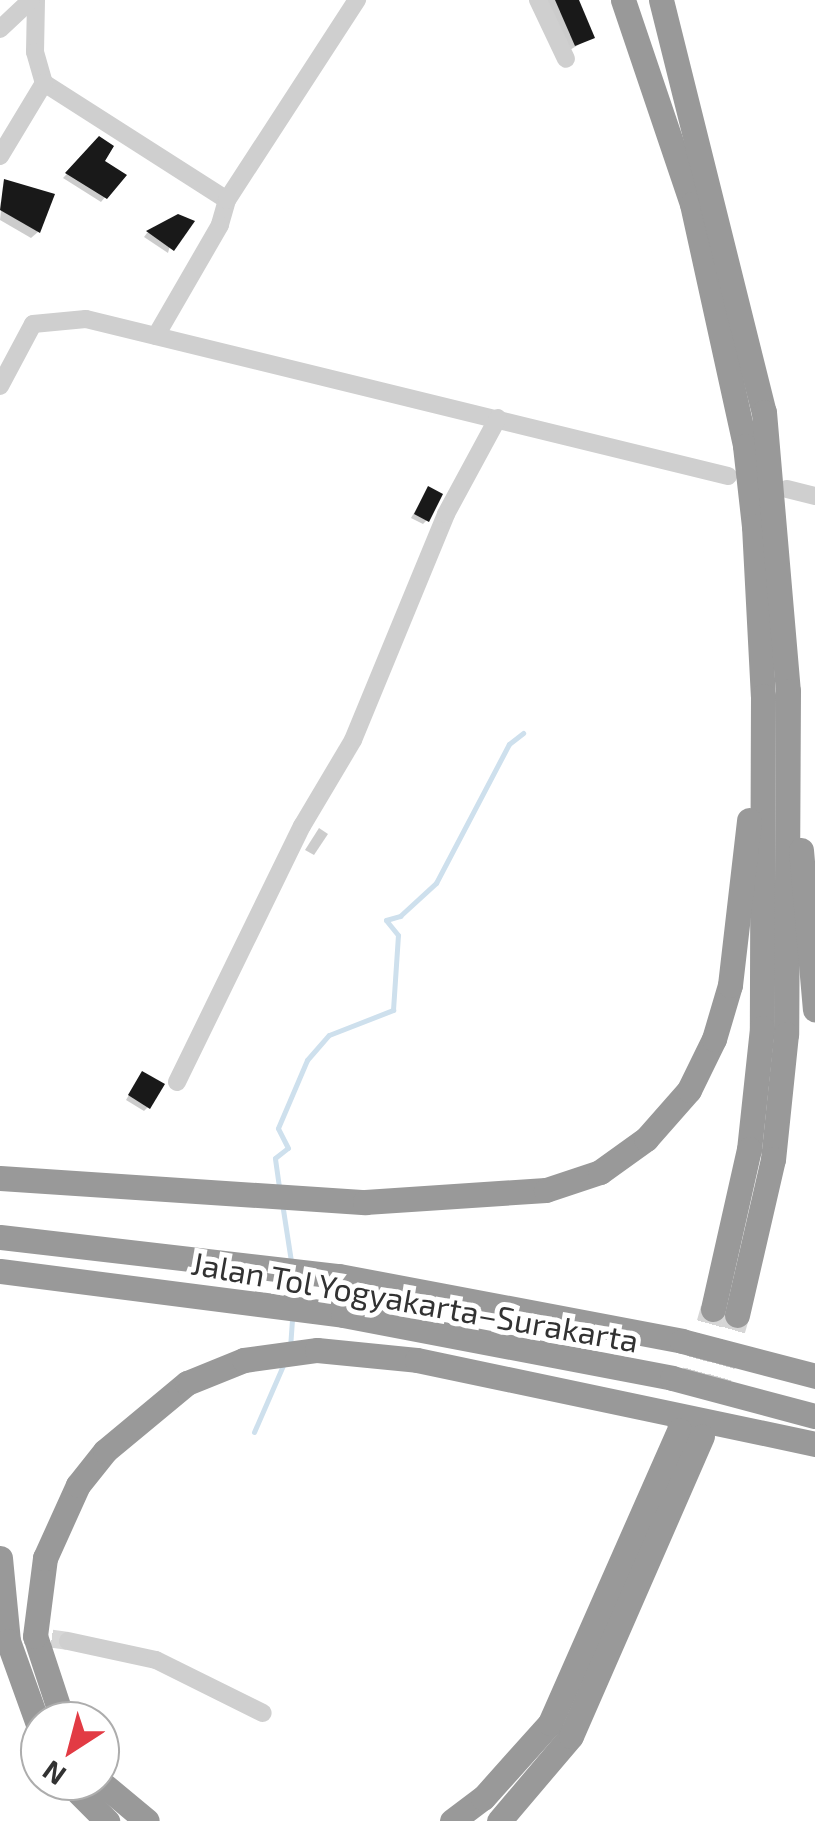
<!DOCTYPE html>
<html>
<head>
<meta charset="utf-8">
<style>
	body { margin:0 }
	#map { position:relative; width:815px; height:1821px; overflow:hidden; background:#fff; font-family:"Exo 2",sans-serif }
	div>[style] { position:absolute }
	.shadow>* { inset:0; background:#0003 }
	.stream>* { height:5px; margin:-2.5px; padding:0 2.5px; transform-origin:2.5px; border-radius:2.5px; background:#cee0ed }
	.building>* { inset:0; background:#191919 }
	.minor-tunnel>* { height:18px; margin-top:-9px; transform-origin:0; background:repeating-linear-gradient(90deg,#d6d6d6 0 18px,transparent 0 27px) }
	.highway-tunnel>* { height:25px; margin-top:-12.5px; transform-origin:0; background:repeating-linear-gradient(90deg,#d6d6d6 0 25px,transparent 0 37px) }
	.minor>* { height:18px; margin:-9px; padding:0 9px; transform-origin:9px; border-radius:9px; background:#cfcfcf }
	.highway>* { height:25px; margin:-12.5px; padding:0 12.5px; transform-origin:12.5px; border-radius:12.5px; background:#999 }
	span { translate:-50% -50%; white-space:nowrap; text-align:center; line-height:1.15; -webkit-text-stroke:10px #fff; paint-order:stroke }
	.street-label { font-size:32px; color:#323232 }
	.north { position:absolute; left:20px; top:1701px; width:100px; height:100px; box-sizing:border-box; background:#fff; border:2px solid #adadad; border-radius:50%; rotate:216deg; font-size:28px; font-weight:700; line-height:40px; text-align:center; color:#323232 }
	.north::after { content:''; display:block; margin:auto; width:35px; height:45px; background:#e23b44; clip-path:polygon(50% 0,100% 100%,50% 72%,0 100%) }
</style>
</head>
<body>
<div id="map">
	<div class="shadow">
		<div style="clip-path:polygon(543px 0,576px 0,592px 37px,568px 51px)"></div>
		<div style="clip-path:polygon(100px 139px,101px 161px,123px 176px,101px 202px,63px 178px)"></div>
		<div style="clip-path:polygon(4px 181px,38px 232px,31px 238px,0 220px)"></div>
		<div style="clip-path:polygon(178px 217px,168px 253px,144px 237px,147px 233px)"></div>
		<div style="clip-path:polygon(428px 489px,427px 520px,423px 524px,411px 518px)"></div>
		<div style="clip-path:polygon(319px 828px,328px 834px,314px 855px,305px 850px)"></div>
		<div style="clip-path:polygon(139px 1078px,148px 1107px,144px 1111px,126px 1100px)"></div>
	</div>
	<div class="stream">
		<div style="left:279px;top:1187px;width:29px;rotate:-98deg"></div>
		<div style="left:275px;top:1158px;width:16px;rotate:-38deg"></div>
		<div style="left:288px;top:1148px;width:22px;rotate:-117deg"></div>
		<div style="left:278px;top:1128px;width:74px;rotate:-66.9deg"></div>
		<div style="left:307px;top:1060px;width:33px;rotate:-49deg"></div>
		<div style="left:329px;top:1035px;width:69px;rotate:-21.3deg"></div>
		<div style="left:393px;top:1010px;width:75px;rotate:-86.2deg"></div>
		<div style="left:398px;top:935px;width:19px;rotate:-129deg"></div>
		<div style="left:386px;top:920px;width:15px;rotate:-16deg"></div>
		<div style="left:400px;top:916px;width:49px;rotate:-42.5deg"></div>
		<div style="left:436px;top:883px;width:157px;rotate:-62.3deg"></div>
		<div style="left:509px;top:744px;width:18px;rotate:-38deg"></div>
		<div style="left:282px;top:1203px;width:59px;rotate:81.2deg"></div>
		<div style="left:289px;top:1301px;width:24px;rotate:-88deg"></div>
		<div style="left:290px;top:1348px;width:32px;rotate:-86deg"></div>
		<div style="left:254px;top:1432px;width:75px;rotate:-66.5deg"></div>
	</div>
	<div class="building">
		<div style="clip-path:polygon(555px 0,579px 0,595px 38px,575px 46px)"></div>
		<div style="clip-path:polygon(99px 136px,114px 146px,105px 161px,127px 175px,107px 199px,65px 173px)"></div>
		<div style="clip-path:polygon(4px 179px,55px 194px,40px 233px,0 210px)"></div>
		<div style="clip-path:polygon(178px 214px,195px 221px,174px 251px,146px 231px)"></div>
		<div style="clip-path:polygon(428px 486px,443px 494px,429px 522px,414px 514px)"></div>
		<div style="clip-path:polygon(142px 1071px,165px 1084px,150px 1109px,128px 1095px)"></div>
	</div>
	<div class="minor-tunnel">
		<div style="left:25px;top:1635px;width:43px;rotate:7.9deg"></div>
	</div>
	<div class="highway-tunnel">
		<div style="left:679px;top:1430px;width:126px;rotate:-74.3deg"></div>
		<div style="left:702px;top:1436px;width:126px;rotate:-73.9deg"></div>
	</div>
	<div class="minor">
		<div style="left:36px;top:0;width:52px;rotate:91.1deg"></div>
		<div style="left:35px;top:52px;width:32px;rotate:74deg"></div>
		<div style="left:44px;top:83px;width:217px;rotate:32.6deg"></div>
		<div style="left:227px;top:200px;width:26px;rotate:106deg"></div>
		<div style="left:220px;top:225px;width:128px;rotate:120deg"></div>
		<div style="left:538px;top:0;width:65px;rotate:64.6deg"></div>
		<div style="left:0;top:29px;width:42px;rotate:-43.1deg"></div>
		<div style="left:0;top:156px;width:85px;rotate:-58.9deg"></div>
		<div style="left:227px;top:200px;width:239px;rotate:-57deg"></div>
		<div style="left:0;top:386px;width:70px;rotate:-62deg"></div>
		<div style="left:33px;top:324px;width:53px;rotate:-5.4deg"></div>
		<div style="left:86px;top:319px;width:661px;rotate:13.74deg"></div>
		<div style="left:787px;top:489px;width:29px;rotate:14deg"></div>
		<div style="left:177px;top:1082px;width:285px;rotate:-64deg"></div>
		<div style="left:302px;top:826px;width:100px;rotate:-59.3deg"></div>
		<div style="left:353px;top:740px;width:244px;rotate:-67.6deg"></div>
		<div style="left:446px;top:514px;width:109px;rotate:-61.6deg"></div>
		<div style="left:68px;top:1641px;width:90px;rotate:12.2deg"></div>
		<div style="left:156px;top:1660px;width:119px;rotate:26.4deg"></div>
	</div>
	<div class="highway">
		<div style="left:623px;top:0;width:215px;rotate:71.3deg"></div>
		<div style="left:692px;top:204px;width:248px;rotate:77.6deg"></div>
		<div style="left:745px;top:446px;width:81px;rotate:83.6deg"></div>
		<div style="left:754px;top:526px;width:170px;rotate:87deg"></div>
		<div style="left:763px;top:696px;width:332px;rotate:90.2deg"></div>
		<div style="left:762px;top:1028px;width:122px;rotate:96.1deg"></div>
		<div style="left:749px;top:1149px;width:164px;rotate:102.7deg"></div>
		<div style="left:661px;top:0;width:425px;rotate:76deg"></div>
		<div style="left:764px;top:412px;width:280px;rotate:85.1deg"></div>
		<div style="left:788px;top:691px;width:343px;rotate:90.3deg"></div>
		<div style="left:786px;top:1034px;width:126px;rotate:95.9deg"></div>
		<div style="left:773px;top:1159px;width:160px;rotate:103deg"></div>
		<div style="left:801px;top:850px;width:160px;rotate:85deg"></div>
		<div style="left:0;top:1178px;width:366px;rotate:3.8deg"></div>
		<div style="left:365px;top:1202px;width:181px;rotate:-3.8deg"></div>
		<div style="left:546px;top:1190px;width:57px;rotate:-18.4deg"></div>
		<div style="left:600px;top:1172px;width:57px;rotate:-35.7deg"></div>
		<div style="left:646px;top:1139px;width:65px;rotate:-48.7deg"></div>
		<div style="left:689px;top:1090px;width:57px;rotate:-63.9deg"></div>
		<div style="left:714px;top:1039px;width:56px;rotate:-73.5deg"></div>
		<div style="left:730px;top:985px;width:166px;rotate:-83.4deg"></div>
		<div style="left:0;top:1237px;width:341px;rotate:6.6deg"></div>
		<div style="left:339px;top:1276px;width:349px;rotate:10.7deg"></div>
		<div style="left:682px;top:1341px;width:138px;rotate:14.7deg"></div>
		<div style="left:0;top:1271px;width:346px;rotate:7.3deg"></div>
		<div style="left:343px;top:1315px;width:335px;rotate:10.8deg"></div>
		<div style="left:672px;top:1378px;width:148px;rotate:14.9deg"></div>
		<div style="left:0;top:1558px;width:83px;rotate:84.5deg"></div>
		<div style="left:8px;top:1641px;width:95px;rotate:70.2deg"></div>
		<div style="left:63px;top:1721px;width:89px;rotate:-108.2deg"></div>
		<div style="left:35px;top:1636px;width:79px;rotate:-82.7deg"></div>
		<div style="left:45px;top:1558px;width:80px;rotate:-65.7deg"></div>
		<div style="left:78px;top:1485px;width:43px;rotate:-51.5deg"></div>
		<div style="left:105px;top:1451px;width:107px;rotate:-39.7deg"></div>
		<div style="left:187px;top:1383px;width:61px;rotate:-22deg"></div>
		<div style="left:244px;top:1360px;width:74px;rotate:-7.8deg"></div>
		<div style="left:317px;top:1350px;width:100px;rotate:5.7deg"></div>
		<div style="left:417px;top:1360px;width:407px;rotate:11.9deg"></div>
		<div style="left:67px;top:1781px;width:57px;rotate:45deg"></div>
		<div style="left:99px;top:1781px;width:62px;rotate:39.8deg"></div>
		<div style="left:452px;top:1821px;width:39px;rotate:-37deg"></div>
		<div style="left:483px;top:1798px;width:101px;rotate:-48.2deg"></div>
		<div style="left:550px;top:1723px;width:320px;rotate:-66.2deg"></div>
		<div style="left:499px;top:1821px;width:111px;rotate:-49.7deg"></div>
		<div style="left:571px;top:1736px;width:327px;rotate:-66.4deg"></div>
	</div>
	<div class="street-label">
		<span style="left:415px;top:1301px;rotate:10deg">Jalan Tol Yogyakarta–Surakarta</span>
	</div>
	<div class="north">N</div>
</div>
</body>
</html>
